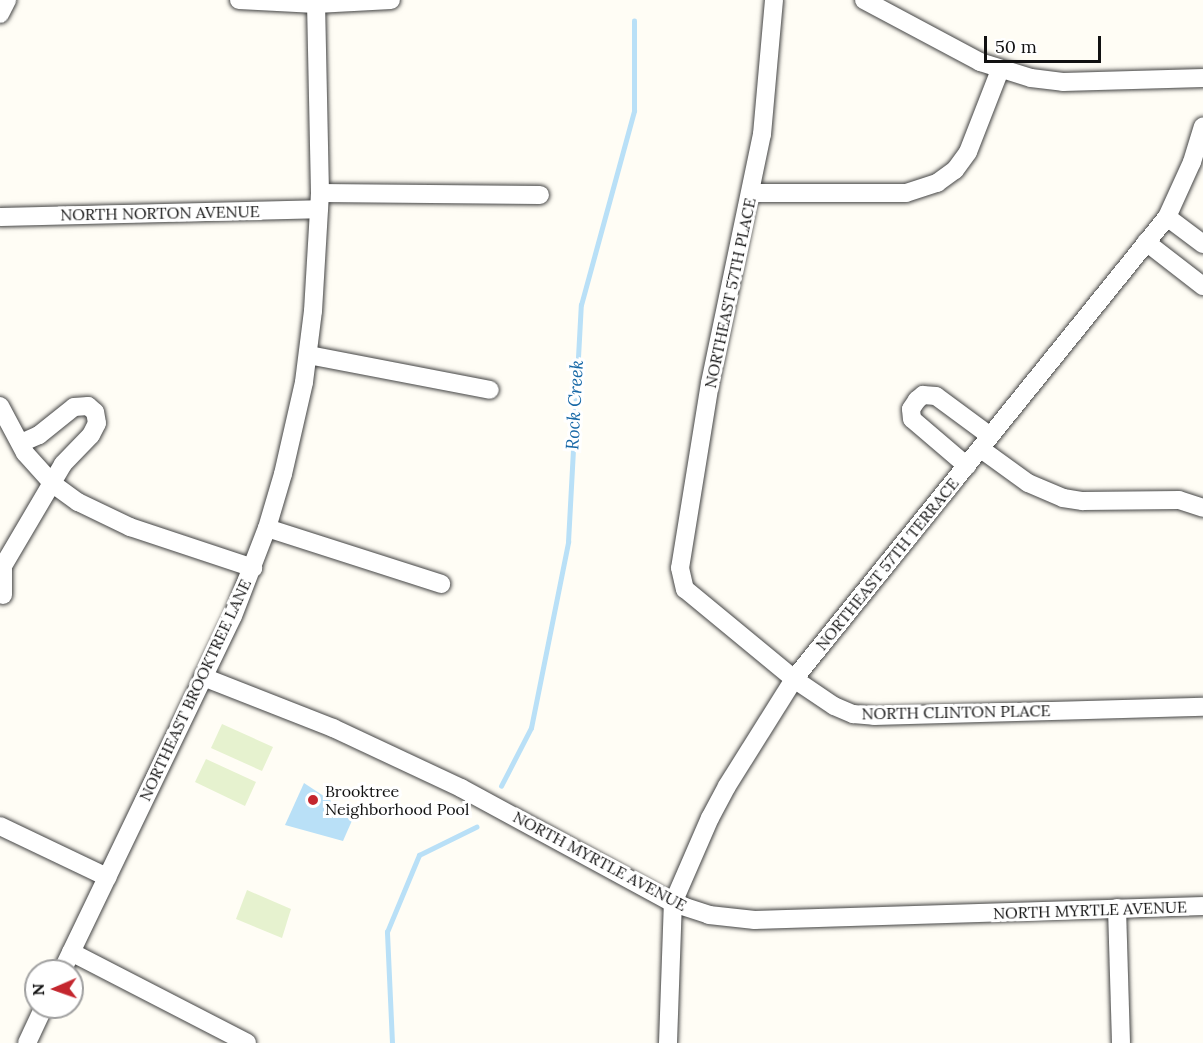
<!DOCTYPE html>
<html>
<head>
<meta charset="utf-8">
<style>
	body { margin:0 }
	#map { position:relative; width:1203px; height:1043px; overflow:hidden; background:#fffdf5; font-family:Lora,serif }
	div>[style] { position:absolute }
	.pitch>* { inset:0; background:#e6f2cf }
	.water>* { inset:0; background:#b9e0f7 }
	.stream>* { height:4.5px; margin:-2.25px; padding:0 2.25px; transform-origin:2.25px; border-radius:2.25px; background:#b9e0f7 }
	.roads { filter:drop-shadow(0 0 2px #444) drop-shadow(0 0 2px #444) }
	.minor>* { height:18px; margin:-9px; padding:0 9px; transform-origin:9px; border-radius:9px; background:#fff }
	.dots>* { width:16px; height:16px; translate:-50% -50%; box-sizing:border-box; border:3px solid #fff; border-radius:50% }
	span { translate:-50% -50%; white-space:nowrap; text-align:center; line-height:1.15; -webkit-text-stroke:6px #fff; paint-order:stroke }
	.street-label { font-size:16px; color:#111 }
	.poi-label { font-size:16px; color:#111 }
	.left { translate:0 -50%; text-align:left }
	.water-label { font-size:18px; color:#1768a6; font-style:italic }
	.north { position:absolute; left:24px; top:959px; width:60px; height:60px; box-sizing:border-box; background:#fff; border:2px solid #a0a0a0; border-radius:50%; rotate:268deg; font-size:16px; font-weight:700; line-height:24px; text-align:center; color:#111 }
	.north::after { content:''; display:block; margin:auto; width:21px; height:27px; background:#c4262e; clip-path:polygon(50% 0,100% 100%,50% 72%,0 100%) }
	.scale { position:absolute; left:984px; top:36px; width:117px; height:27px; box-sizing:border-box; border:3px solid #111; border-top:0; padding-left:8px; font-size:18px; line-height:21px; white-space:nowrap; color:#111; -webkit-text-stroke:4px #fff; paint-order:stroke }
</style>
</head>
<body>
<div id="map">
	<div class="pitch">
		<div style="clip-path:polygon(222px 724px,273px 747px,262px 771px,211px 748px)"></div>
		<div style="clip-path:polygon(206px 759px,256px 782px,245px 806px,195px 782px)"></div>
		<div style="clip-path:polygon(247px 890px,291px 909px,282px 938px,236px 919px)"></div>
	</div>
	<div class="water">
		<div style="clip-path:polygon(304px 783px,354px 816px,343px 841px,285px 825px)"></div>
	</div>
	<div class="stream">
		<div style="left:501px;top:786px;width:65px;rotate:-62.7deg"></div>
		<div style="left:531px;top:728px;width:190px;rotate:-78.7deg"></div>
		<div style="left:568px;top:542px;width:237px;rotate:-86.9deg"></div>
		<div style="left:581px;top:305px;width:201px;rotate:-74.7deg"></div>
		<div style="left:634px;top:111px;width:90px;rotate:-90deg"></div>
		<div style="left:392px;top:1043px;width:111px;rotate:-92.6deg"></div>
		<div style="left:387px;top:932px;width:83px;rotate:-67.4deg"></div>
		<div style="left:419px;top:855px;width:64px;rotate:-26.2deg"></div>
	</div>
	<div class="roads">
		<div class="minor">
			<div style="left:239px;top:0;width:77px;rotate:3deg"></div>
			<div style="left:316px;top:4px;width:75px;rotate:-3.1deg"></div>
			<div style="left:774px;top:0;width:135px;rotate:95.1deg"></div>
			<div style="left:762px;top:134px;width:254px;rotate:101.8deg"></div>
			<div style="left:710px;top:383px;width:187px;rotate:99.2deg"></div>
			<div style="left:680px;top:568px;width:22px;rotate:77deg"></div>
			<div style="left:685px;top:589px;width:141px;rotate:39.5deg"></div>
			<div style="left:794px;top:679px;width:48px;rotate:34deg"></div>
			<div style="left:834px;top:706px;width:21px;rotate:23deg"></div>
			<div style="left:853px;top:714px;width:21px;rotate:5deg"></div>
			<div style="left:874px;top:716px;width:329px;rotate:-1.6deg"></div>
			<div style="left:864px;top:0;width:132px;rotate:28.1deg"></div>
			<div style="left:980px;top:62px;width:53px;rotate:17.4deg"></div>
			<div style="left:1031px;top:78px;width:32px;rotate:7deg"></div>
			<div style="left:1063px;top:82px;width:140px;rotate:-1.6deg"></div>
			<div style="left:0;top:14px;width:16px;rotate:-63deg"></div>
			<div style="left:320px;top:193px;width:220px;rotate:0.5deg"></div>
			<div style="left:751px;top:193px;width:155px"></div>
			<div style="left:906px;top:193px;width:33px;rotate:-18deg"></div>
			<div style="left:937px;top:183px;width:22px;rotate:-36deg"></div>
			<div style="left:955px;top:170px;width:22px;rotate:-54deg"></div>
			<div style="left:968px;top:152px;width:88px;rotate:-68.7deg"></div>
			<div style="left:0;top:217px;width:319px;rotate:-1.4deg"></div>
			<div style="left:1167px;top:217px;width:45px;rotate:36.9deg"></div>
			<div style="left:1146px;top:242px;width:72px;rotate:37.7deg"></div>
			<div style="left:309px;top:355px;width:184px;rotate:10.9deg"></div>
			<div style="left:0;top:406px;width:53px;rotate:62deg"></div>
			<div style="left:25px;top:453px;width:42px;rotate:47.9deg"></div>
			<div style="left:53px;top:484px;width:31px;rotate:36deg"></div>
			<div style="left:78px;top:502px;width:58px;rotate:25.7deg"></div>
			<div style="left:130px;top:527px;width:130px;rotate:18.4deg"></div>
			<div style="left:981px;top:449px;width:58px;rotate:35.9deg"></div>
			<div style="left:1028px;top:483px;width:38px;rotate:23deg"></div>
			<div style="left:1063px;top:498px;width:20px;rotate:9deg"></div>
			<div style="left:1083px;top:501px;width:96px;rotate:-0.6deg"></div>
			<div style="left:1179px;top:500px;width:25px;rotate:18deg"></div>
			<div style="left:967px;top:466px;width:72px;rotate:-139.5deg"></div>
			<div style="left:912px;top:419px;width:10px;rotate:-96deg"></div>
			<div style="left:911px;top:409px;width:11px;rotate:-56deg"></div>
			<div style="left:917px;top:400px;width:8px;rotate:-40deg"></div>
			<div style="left:923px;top:395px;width:13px;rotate:4deg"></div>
			<div style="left:936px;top:396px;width:67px;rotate:36.5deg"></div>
			<div style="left:267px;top:528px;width:183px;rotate:17.8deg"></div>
			<div style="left:3px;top:595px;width:29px;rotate:-90deg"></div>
			<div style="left:3px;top:566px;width:118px;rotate:-59.5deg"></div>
			<div style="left:63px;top:464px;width:40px;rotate:-46deg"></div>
			<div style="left:91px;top:435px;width:13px;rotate:-63deg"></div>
			<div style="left:97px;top:423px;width:11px;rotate:-100deg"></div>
			<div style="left:95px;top:412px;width:9px;rotate:-139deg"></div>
			<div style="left:88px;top:406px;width:14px;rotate:176deg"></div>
			<div style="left:74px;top:407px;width:45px;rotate:141.3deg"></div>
			<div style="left:39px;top:435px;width:20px;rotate:156deg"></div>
			<div style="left:203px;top:677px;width:140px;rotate:21.4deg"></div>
			<div style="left:333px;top:728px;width:141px;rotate:25.1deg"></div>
			<div style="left:461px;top:788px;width:241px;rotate:28.5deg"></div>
			<div style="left:673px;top:903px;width:38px;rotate:18deg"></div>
			<div style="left:709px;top:915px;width:46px;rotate:6.2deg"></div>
			<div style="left:755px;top:920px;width:448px;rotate:-1.8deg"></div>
			<div style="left:0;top:826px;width:119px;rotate:25.5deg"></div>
			<div style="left:1117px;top:908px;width:135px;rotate:88.3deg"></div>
			<div style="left:71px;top:952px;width:198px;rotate:27.3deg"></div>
			<div style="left:62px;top:971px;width:394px;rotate:-64.3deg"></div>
			<div style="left:233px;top:616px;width:94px;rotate:-68.9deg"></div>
			<div style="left:267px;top:528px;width:56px;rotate:-73.5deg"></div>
			<div style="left:283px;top:474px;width:94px;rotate:-77.1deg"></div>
			<div style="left:304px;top:382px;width:72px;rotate:-82.8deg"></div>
			<div style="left:313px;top:311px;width:118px;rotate:-86.6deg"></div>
			<div style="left:320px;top:193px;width:189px;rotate:-91.2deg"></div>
			<div style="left:27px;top:1043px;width:40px;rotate:-65deg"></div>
			<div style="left:668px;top:1043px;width:140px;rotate:-88deg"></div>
			<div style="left:673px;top:903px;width:93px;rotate:-66.5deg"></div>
			<div style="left:710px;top:818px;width:36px;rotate:-62deg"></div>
			<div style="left:727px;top:786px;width:126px;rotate:-57.9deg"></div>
			<div style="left:794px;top:679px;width:594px;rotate:-51.08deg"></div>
			<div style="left:1167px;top:217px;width:60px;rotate:-65.6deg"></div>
			<div style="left:1192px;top:162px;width:37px;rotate:-73deg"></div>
		</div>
	</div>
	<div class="dots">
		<div style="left:313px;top:800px;background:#c4262e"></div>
	</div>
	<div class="street-label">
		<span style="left:160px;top:213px;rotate:-1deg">NORTH NORTON AVENUE</span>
		<span style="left:730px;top:293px;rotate:-78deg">NORTHEAST 57TH PLACE</span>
		<span style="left:887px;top:564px;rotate:-51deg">NORTHEAST 57TH TERRACE</span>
		<span style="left:195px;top:690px;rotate:-65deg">NORTHEAST BROOKTREE LANE</span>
		<span style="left:956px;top:712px;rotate:-1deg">NORTH CLINTON PLACE</span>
		<span style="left:600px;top:861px;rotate:28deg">NORTH MYRTLE AVENUE</span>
		<span style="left:1090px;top:910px;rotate:-2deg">NORTH MYRTLE AVENUE</span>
	</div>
	<div class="poi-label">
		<span class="left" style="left:325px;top:800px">Brooktree<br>Neighborhood Pool</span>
	</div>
	<div class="water-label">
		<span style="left:575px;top:405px;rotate:-87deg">Rock Creek</span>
	</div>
	<div class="north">N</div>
	<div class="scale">50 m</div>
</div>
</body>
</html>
